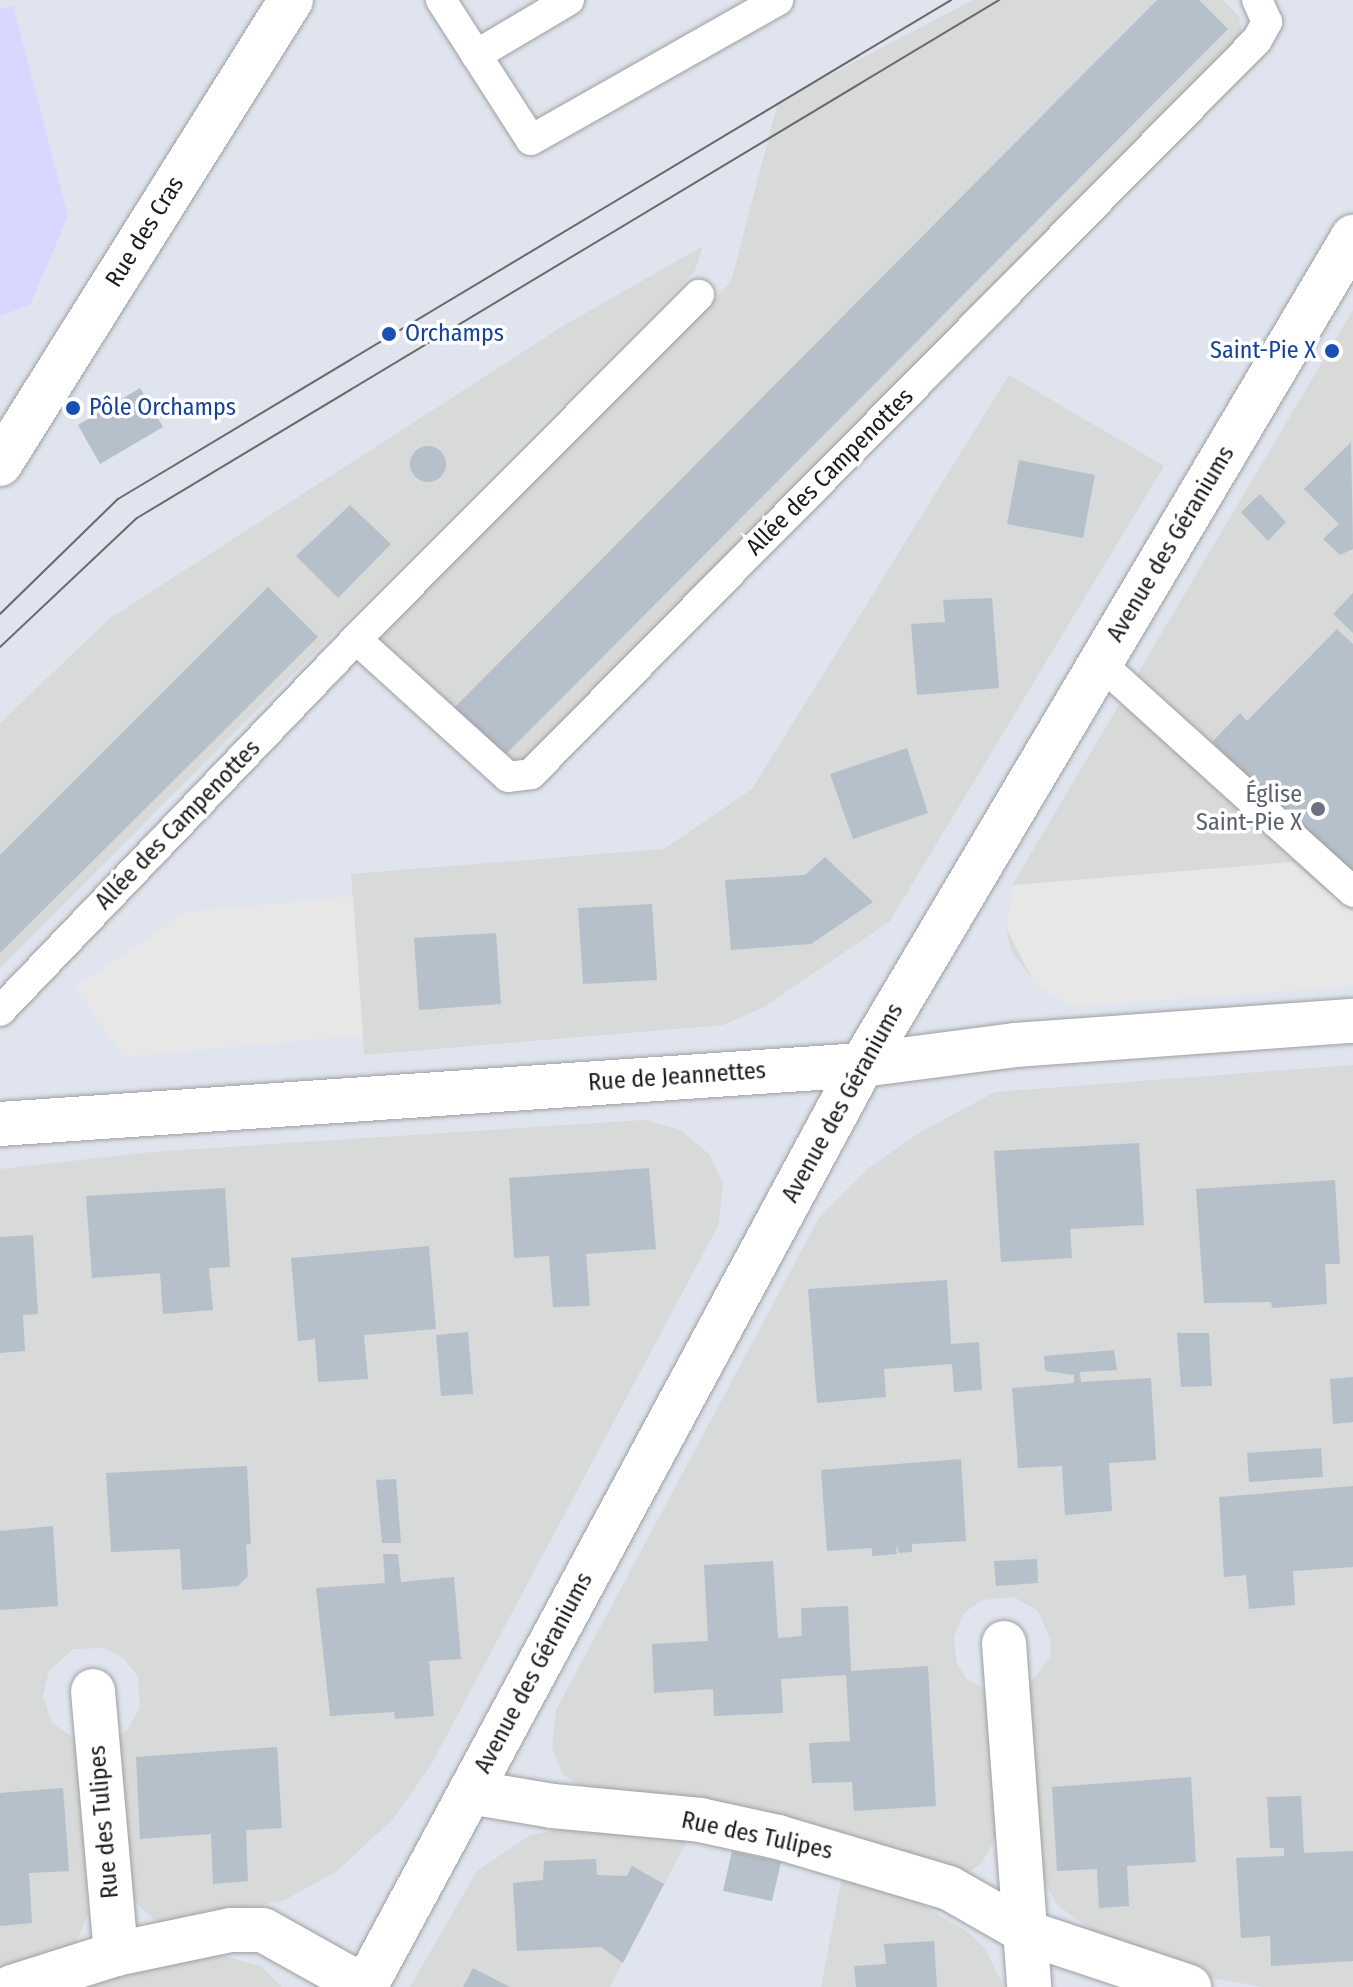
<!DOCTYPE html>
<html>
<head>
<meta charset="utf-8">
<style>
	body { margin:0 }
	#map { position:relative; width:1353px; height:1987px; overflow:hidden; background:#dfe4ee; font-family:"Fira Sans Condensed",sans-serif }
	div>[style] { position:absolute }
	.residential>* { inset:0; background:#d8d9d9 }
	.education>* { inset:0; background:#d7d7ff }
	.parking>* { inset:0; background:#e7e7e7 }
	.building>* { inset:0; background:#b6c0ca }
	.round { border-radius:50% }
	.roads { filter:drop-shadow(0 0 2px #9f9f9f) drop-shadow(0 0 2px #9f9f9f) }
	.lane>* { height:30px; margin:-15px; padding:0 15px; transform-origin:15px; border-radius:15px; background:#fff }
	.street>* { height:44px; margin:-22px; padding:0 22px; transform-origin:22px; border-radius:22px; background:#fff }
	.tram>* { height:2px; margin:-1px; padding:0 1px; transform-origin:1px; border-radius:1px; background:#696969 }
	.dots>* { width:22px; height:22px; translate:-50% -50%; box-sizing:border-box; border:4px solid #fff; border-radius:50% }
	span { translate:-50% -50%; white-space:nowrap; text-align:center; line-height:1.15; -webkit-text-stroke:7px #fff; paint-order:stroke }
	.street-label { font-size:24px; color:#1b1b1b }
	.transit-label { font-size:24px; color:#164399 }
	.left { translate:0 -50%; text-align:left }
	.right { translate:-100% -50%; text-align:right }
	.worship-label { font-size:24px; color:#5b616d }
</style>
</head>
<body>
<div id="map">
	<div class="residential">
		<div style="clip-path:polygon(973px 0,1223px 0,1239px 16px,1242px 35px,518px 766px,375px 643px,731px 282px,778px 102px)"></div>
		<div style="clip-path:polygon(703px 246px,695px 271px,0 968px,0 723px,109px 619px,563px 326px)"></div>
		<div style="clip-path:polygon(1353px 310px,1353px 981px,1037px 985px,1011px 951px,1006px 928px,1014px 882px)"></div>
		<div style="clip-path:polygon(1009px 375px,1164px 466px,890px 921px,764px 1007px,723px 1025px,364px 1055px,351px 874px,664px 849px,752px 789px)"></div>
		<div style="clip-path:polygon(1353px 1065px,1353px 1987px,1263px 1987px,1184px 1973px,1119px 1950px,1057px 1905px,1041px 1874px,1028px 1686px,1050px 1657px,1051px 1640px,1038px 1611px,1014px 1597px,982px 1600px,964px 1613px,954px 1637px,957px 1664px,967px 1679px,991px 1692px,996px 1837px,982px 1863px,969px 1872px,951px 1873px,591px 1792px,563px 1775px,552px 1748px,556px 1710px,819px 1218px,869px 1168px,919px 1133px,995px 1092px)"></div>
		<div style="clip-path:polygon(644px 1120px,681px 1130px,709px 1154px,723px 1183px,719px 1224px,431px 1765px,393px 1819px,336px 1872px,285px 1900px,160px 1924px,127px 1895px,111px 1740px,127px 1730px,140px 1708px,138px 1677px,124px 1659px,104px 1648px,73px 1649px,49px 1671px,43px 1696px,52px 1723px,78px 1741px,88px 1915px,75px 1944px,0 1973px,0 1169px,152px 1152px)"></div>
		<div style="clip-path:polygon(560px 1829px,689px 1837px,610px 1987px,410px 1987px,477px 1871px,530px 1835px)"></div>
		<div style="clip-path:polygon(843px 1872px,909px 1897px,969px 1933px,984px 1947px,1004px 1987px,821px 1987px)"></div>
		<div style="clip-path:polygon(217px 1954px,261px 1966px,282px 1987px,77px 1987px)"></div>
	</div>
	<div class="education">
		<div style="clip-path:polygon(13px 6px,68px 216px,30px 305px,0 316px,0 9px)"></div>
	</div>
	<div class="parking">
		<div style="clip-path:polygon(1292px 862px,1353px 912px,1353px 986px,1075px 1007px,1036px 986px,1006px 928px,1013px 885px)"></div>
		<div style="clip-path:polygon(353px 896px,363px 1035px,123px 1057px,75px 987px,186px 912px)"></div>
	</div>
	<div class="building">
		<div style="clip-path:polygon(1157px 0,1199px 0,1228px 29px,503px 757px,453px 709px)"></div>
		<div style="clip-path:polygon(140px 388px,163px 427px,100px 464px,78px 425px)"></div>
		<div style="clip-path:polygon(1351px 442px,1353px 549px,1340px 555px,1323px 539px,1339px 524px,1304px 489px)"></div>
		<div class="round" style="left:410px;top:446px;width:36px;height:36px"></div>
		<div style="clip-path:polygon(1019px 460px,1095px 475px,1083px 538px,1007px 524px)"></div>
		<div style="clip-path:polygon(1260px 494px,1286px 522px,1268px 541px,1241px 512px)"></div>
		<div style="clip-path:polygon(350px 505px,391px 544px,338px 598px,296px 556px)"></div>
		<div style="clip-path:polygon(268px 587px,318px 637px,0 953px,0 855px)"></div>
		<div style="clip-path:polygon(1353px 593px,1353px 633px,1333px 614px)"></div>
		<div style="clip-path:polygon(992px 598px,999px 688px,917px 695px,911px 624px,945px 622px,943px 600px)"></div>
		<div style="clip-path:polygon(1337px 629px,1353px 644px,1353px 877px,1212px 742px,1240px 713px,1247px 721px)"></div>
		<div style="clip-path:polygon(907px 748px,928px 813px,853px 839px,830px 774px)"></div>
		<div style="clip-path:polygon(825px 857px,873px 902px,811px 944px,731px 950px,725px 880px,805px 875px)"></div>
		<div style="clip-path:polygon(652px 904px,657px 980px,583px 984px,578px 908px)"></div>
		<div style="clip-path:polygon(496px 933px,501px 1004px,419px 1010px,414px 938px)"></div>
		<div style="clip-path:polygon(1139px 1143px,1144px 1225px,1070px 1229px,1072px 1258px,1001px 1262px,994px 1151px)"></div>
		<div style="clip-path:polygon(649px 1168px,656px 1249px,586px 1254px,590px 1306px,553px 1307px,549px 1256px,514px 1258px,509px 1178px)"></div>
		<div style="clip-path:polygon(1335px 1180px,1340px 1264px,1325px 1264px,1327px 1304px,1272px 1308px,1271px 1302px,1204px 1303px,1196px 1189px)"></div>
		<div style="clip-path:polygon(225px 1188px,230px 1267px,209px 1268px,213px 1310px,163px 1314px,160px 1273px,92px 1278px,86px 1196px)"></div>
		<div style="clip-path:polygon(33px 1235px,38px 1314px,23px 1315px,25px 1351px,0 1353px,0 1237px)"></div>
		<div style="clip-path:polygon(429px 1246px,436px 1329px,364px 1335px,368px 1379px,318px 1382px,315px 1339px,298px 1341px,291px 1258px)"></div>
		<div style="clip-path:polygon(947px 1280px,951px 1344px,979px 1342px,982px 1390px,954px 1392px,952px 1364px,884px 1369px,886px 1397px,817px 1403px,808px 1289px)"></div>
		<div style="clip-path:polygon(468px 1332px,473px 1394px,441px 1396px,436px 1335px)"></div>
		<div style="clip-path:polygon(1177px 1333px,1209px 1333px,1212px 1386px,1181px 1387px)"></div>
		<div style="clip-path:polygon(1114px 1350px,1117px 1370px,1080px 1372px,1081px 1382px,1151px 1378px,1156px 1460px,1109px 1463px,1112px 1511px,1065px 1515px,1062px 1466px,1018px 1468px,1012px 1388px,1074px 1383px,1074px 1375px,1045px 1371px,1044px 1356px)"></div>
		<div style="clip-path:polygon(1353px 1377px,1353px 1422px,1333px 1424px,1330px 1379px)"></div>
		<div style="clip-path:polygon(1321px 1448px,1323px 1477px,1249px 1482px,1247px 1453px)"></div>
		<div style="clip-path:polygon(961px 1459px,966px 1541px,912px 1544px,912px 1552px,899px 1553px,896px 1545px,897px 1554px,872px 1556px,872px 1548px,827px 1551px,821px 1470px)"></div>
		<div style="clip-path:polygon(247px 1466px,251px 1544px,246px 1545px,248px 1576px,238px 1586px,182px 1590px,180px 1549px,111px 1552px,106px 1473px)"></div>
		<div style="clip-path:polygon(396px 1479px,401px 1543px,382px 1543px,376px 1480px)"></div>
		<div style="clip-path:polygon(1353px 1486px,1353px 1567px,1293px 1571px,1295px 1605px,1249px 1609px,1246px 1575px,1224px 1577px,1219px 1497px)"></div>
		<div style="clip-path:polygon(53px 1526px,58px 1606px,0 1610px,0 1531px)"></div>
		<div style="clip-path:polygon(383px 1554px,398px 1554px,401px 1582px,454px 1577px,461px 1659px,429px 1661px,434px 1716px,395px 1719px,394px 1712px,330px 1716px,316px 1588px,385px 1583px)"></div>
		<div style="clip-path:polygon(1037px 1559px,1038px 1583px,996px 1586px,994px 1561px)"></div>
		<div style="clip-path:polygon(773px 1561px,778px 1638px,802px 1636px,801px 1608px,848px 1606px,851px 1671px,928px 1666px,936px 1806px,854px 1811px,852px 1782px,812px 1783px,809px 1743px,850px 1741px,846px 1675px,781px 1679px,783px 1713px,714px 1716px,713px 1689px,654px 1693px,652px 1644px,708px 1641px,704px 1565px)"></div>
		<div style="clip-path:polygon(277px 1747px,282px 1828px,246px 1830px,248px 1881px,213px 1884px,211px 1834px,140px 1839px,136px 1757px)"></div>
		<div style="clip-path:polygon(1191px 1777px,1196px 1862px,1127px 1866px,1129px 1906px,1099px 1908px,1097px 1869px,1057px 1871px,1052px 1787px)"></div>
		<div style="clip-path:polygon(63px 1788px,69px 1871px,29px 1873px,32px 1923px,0 1926px,0 1793px)"></div>
		<div style="clip-path:polygon(1301px 1796px,1304px 1853px,1353px 1851px,1353px 1961px,1271px 1966px,1270px 1936px,1241px 1938px,1236px 1858px,1284px 1856px,1284px 1848px,1270px 1848px,1267px 1797px)"></div>
		<div style="clip-path:polygon(732px 1851px,781px 1862px,772px 1901px,723px 1891px)"></div>
		<div style="clip-path:polygon(596px 1859px,597px 1875px,627px 1876px,632px 1866px,664px 1884px,623px 1963px,601px 1947px,517px 1951px,513px 1883px,543px 1880px,544px 1861px)"></div>
		<div style="clip-path:polygon(934px 1941px,937px 1987px,856px 1987px,854px 1966px,886px 1964px,884px 1944px)"></div>
		<div style="clip-path:polygon(473px 1968px,510px 1987px,463px 1987px)"></div>
	</div>
	<div class="roads">
		<div class="lane">
			<div style="left:441px;top:0;width:166px;rotate:57.3deg"></div>
			<div style="left:531px;top:140px;width:284px;rotate:-29.5deg"></div>
			<div style="left:476px;top:55px;width:108px;rotate:-30.6deg"></div>
			<div style="left:356px;top:639px;width:205px;rotate:42.2deg"></div>
			<div style="left:508px;top:777px;width:23px;rotate:-7deg"></div>
			<div style="left:531px;top:774px;width:1032px;rotate:-45.31deg"></div>
			<div style="left:1257px;top:40px;width:21px;rotate:-61deg"></div>
			<div style="left:1267px;top:22px;width:24px;rotate:-114deg"></div>
			<div style="left:1101px;top:664px;width:340px;rotate:42.1deg"></div>
			<div style="left:0;top:1011px;width:515px;rotate:-46.26deg"></div>
			<div style="left:356px;top:639px;width:486px;rotate:-45.1deg"></div>
		</div>
		<div class="street">
			<div style="left:0;top:464px;width:548px;rotate:-57.91deg"></div>
			<div style="left:0;top:1124px;width:864px;rotate:-3.92deg"></div>
			<div style="left:862px;top:1065px;width:154px;rotate:-7.4deg"></div>
			<div style="left:1015px;top:1045px;width:339px;rotate:-4.1deg"></div>
			<div style="left:1004px;top:1643px;width:345px;rotate:85.8deg"></div>
			<div style="left:93px;top:1691px;width:264px;rotate:85deg"></div>
			<div style="left:470px;top:1792px;width:84px;rotate:9.6deg"></div>
			<div style="left:553px;top:1806px;width:148px;rotate:5.4deg"></div>
			<div style="left:700px;top:1820px;width:80px;rotate:12.3deg"></div>
			<div style="left:778px;top:1837px;width:178px;rotate:16.6deg"></div>
			<div style="left:949px;top:1888px;width:91px;rotate:29.7deg"></div>
			<div style="left:1028px;top:1933px;width:170px;rotate:18.5deg"></div>
			<div style="left:12px;top:1987px;width:109px;rotate:-17.6deg"></div>
			<div style="left:116px;top:1954px;width:117px;rotate:-11.8deg"></div>
			<div style="left:231px;top:1930px;width:32px"></div>
			<div style="left:263px;top:1930px;width:117px;rotate:29.2deg"></div>
			<div style="left:365px;top:1987px;width:1047px;rotate:-61.67deg"></div>
			<div style="left:862px;top:1065px;width:963px;rotate:-59.33deg"></div>
		</div>
	</div>
	<div class="tram">
		<div style="left:0;top:614px;width:165px;rotate:-44.3deg"></div>
		<div style="left:118px;top:499px;width:971px;rotate:-30.92deg"></div>
		<div style="left:0;top:647px;width:188px;rotate:-43.3deg"></div>
		<div style="left:137px;top:518px;width:1006px;rotate:-31deg"></div>
	</div>
	<div class="dots">
		<div style="left:389px;top:334px;background:#1a4fb4"></div>
		<div style="left:1332px;top:351px;background:#1a4fb4"></div>
		<div style="left:73px;top:408px;background:#1a4fb4"></div>
		<div style="left:1318px;top:809px;background:#6b7280"></div>
	</div>
	<div class="street-label">
		<span style="left:145px;top:232px;rotate:-58deg">Rue des Cras</span>
		<span style="left:830px;top:472px;rotate:-45deg">Allée des Campenottes</span>
		<span style="left:1171px;top:544px;rotate:-59deg">Avenue des Géraniums</span>
		<span style="left:178px;top:825px;rotate:-46deg">Allée des Campenottes</span>
		<span style="left:677px;top:1077px;rotate:-4deg">Rue de Jeannettes</span>
		<span style="left:843px;top:1103px;rotate:-61deg">Avenue des Géraniums</span>
		<span style="left:534px;top:1673px;rotate:-62deg">Avenue des Géraniums</span>
		<span style="left:104px;top:1822px;rotate:-95deg">Rue des Tulipes</span>
		<span style="left:757px;top:1836px;rotate:12deg">Rue des Tulipes</span>
	</div>
	<div class="transit-label">
		<span class="left" style="left:405px;top:334px">Orchamps</span>
		<span class="right" style="left:1316px;top:351px">Saint-Pie X</span>
		<span class="left" style="left:89px;top:408px">Pôle Orchamps</span>
	</div>
	<div class="worship-label">
		<span class="right" style="left:1302px;top:809px">Église<br>Saint-Pie X</span>
	</div>
</div>
</body>
</html>
